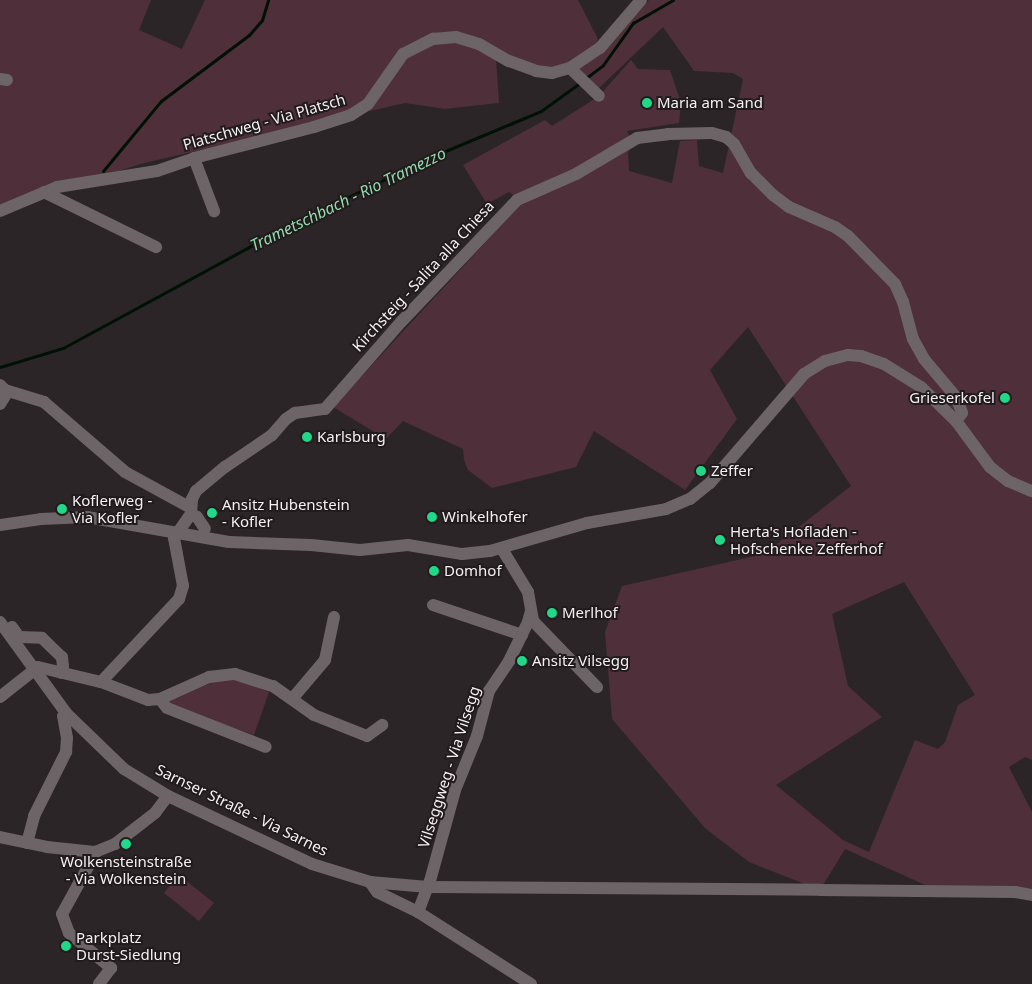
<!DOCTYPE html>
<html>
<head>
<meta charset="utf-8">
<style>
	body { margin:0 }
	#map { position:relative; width:1032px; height:984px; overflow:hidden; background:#2c2527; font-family:"Noto Sans",sans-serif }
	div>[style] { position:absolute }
	.green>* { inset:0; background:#4e2f3a }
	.stream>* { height:3px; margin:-1.5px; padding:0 1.5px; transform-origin:1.5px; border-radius:1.5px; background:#001105 }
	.minor>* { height:12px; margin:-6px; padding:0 6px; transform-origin:6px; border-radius:6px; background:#6c6467 }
	.dots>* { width:14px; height:14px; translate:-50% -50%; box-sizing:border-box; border:2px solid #221b1e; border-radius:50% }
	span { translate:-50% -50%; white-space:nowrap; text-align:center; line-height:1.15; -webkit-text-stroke:4px #221b1e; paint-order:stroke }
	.poi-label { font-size:15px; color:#f4eff0 }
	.left { translate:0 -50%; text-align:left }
	.right { translate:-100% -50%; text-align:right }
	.street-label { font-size:15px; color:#f4eff0 }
	.water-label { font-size:16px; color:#92daae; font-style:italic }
</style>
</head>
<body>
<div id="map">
	<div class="green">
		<div style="clip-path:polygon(0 0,151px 0,139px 30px,182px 49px,205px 0,578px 0,598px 39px,596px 47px,568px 65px,542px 68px,496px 59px,499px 103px,445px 109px,405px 103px,144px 163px,0 209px)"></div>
		<div style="clip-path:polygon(evenodd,649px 0,1032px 0,1032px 760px,1025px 757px,1009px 767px,1032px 812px,1032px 892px,952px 897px,845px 849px,820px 890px,749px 862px,705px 828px,612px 719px,605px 632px,622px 586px,764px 554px,851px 486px,748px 327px,710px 370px,737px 419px,685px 490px,594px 431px,576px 467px,492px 488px,468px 470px,464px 460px,463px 449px,403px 421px,386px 439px,333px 407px,523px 202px,509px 192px,487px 204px,463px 165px,545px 120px,552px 126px,599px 96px,631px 60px,638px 69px,670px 70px,681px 103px,679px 123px,627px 131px,634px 146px,628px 152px,629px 171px,672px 183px,680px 141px,697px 140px,699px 166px,723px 173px,743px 79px,733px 73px,694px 71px,663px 27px,599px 88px,578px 68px,600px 53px,649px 0,904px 582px,975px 695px,958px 705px,945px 742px,938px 749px,915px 740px,869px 852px,843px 840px,776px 785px,882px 717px,848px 686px,832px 614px,904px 582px)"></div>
		<div style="clip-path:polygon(222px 678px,243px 681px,269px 692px,254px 735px,173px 706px,170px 701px)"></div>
		<div style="clip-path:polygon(179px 875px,214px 903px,199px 921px,164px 893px)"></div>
	</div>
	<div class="stream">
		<div style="left:586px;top:78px;width:21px;rotate:-37deg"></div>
		<div style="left:603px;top:65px;width:52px;rotate:-54.5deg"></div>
		<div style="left:633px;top:23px;width:46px;rotate:-29.9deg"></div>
		<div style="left:103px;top:171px;width:91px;rotate:-50.4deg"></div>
		<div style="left:161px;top:101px;width:110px;rotate:-36.9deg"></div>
		<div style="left:249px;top:35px;width:20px;rotate:-49deg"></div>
		<div style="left:262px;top:20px;width:21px;rotate:-73deg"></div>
		<div style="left:0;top:367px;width:66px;rotate:-16.8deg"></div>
		<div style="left:63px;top:348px;width:258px;rotate:-28.5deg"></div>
		<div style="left:290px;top:225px;width:157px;rotate:-25.7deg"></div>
		<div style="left:431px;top:157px;width:119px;rotate:-22.7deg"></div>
		<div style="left:541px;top:111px;width:49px;rotate:-35.9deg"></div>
	</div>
	<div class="minor">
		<div style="left:570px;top:68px;width:40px;rotate:44deg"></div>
		<div style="left:0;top:79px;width:7px;rotate:8deg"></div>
		<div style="left:194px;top:158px;width:57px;rotate:69.3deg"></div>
		<div style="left:44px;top:192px;width:125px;rotate:26.2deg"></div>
		<div style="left:0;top:211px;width:62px;rotate:-22.8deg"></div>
		<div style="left:57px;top:187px;width:101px;rotate:-9.1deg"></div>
		<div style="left:157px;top:171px;width:39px;rotate:-19deg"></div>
		<div style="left:194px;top:158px;width:124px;rotate:-14.5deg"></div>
		<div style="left:314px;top:127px;width:39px;rotate:-18deg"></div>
		<div style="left:351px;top:115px;width:20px;rotate:-33deg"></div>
		<div style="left:368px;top:104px;width:61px;rotate:-55deg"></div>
		<div style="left:403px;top:54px;width:34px;rotate:-27deg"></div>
		<div style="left:433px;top:39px;width:23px;rotate:-5deg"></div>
		<div style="left:456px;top:37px;width:24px;rotate:17deg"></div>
		<div style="left:479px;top:44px;width:34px;rotate:30deg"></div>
		<div style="left:509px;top:61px;width:29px;rotate:20deg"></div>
		<div style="left:536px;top:71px;width:16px;rotate:7deg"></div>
		<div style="left:552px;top:73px;width:19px;rotate:-16deg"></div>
		<div style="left:570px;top:68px;width:36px;rotate:-34deg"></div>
		<div style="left:600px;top:48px;width:63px;rotate:-49.5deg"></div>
		<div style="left:0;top:385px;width:7px;rotate:45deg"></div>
		<div style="left:5px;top:390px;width:41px;rotate:17.1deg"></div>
		<div style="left:44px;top:402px;width:107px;rotate:40.8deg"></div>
		<div style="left:125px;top:472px;width:75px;rotate:28.6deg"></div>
		<div style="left:0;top:404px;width:15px;rotate:-58deg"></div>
		<div style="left:191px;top:514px;width:7px;rotate:27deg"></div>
		<div style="left:197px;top:517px;width:14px;rotate:56deg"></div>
		<div style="left:0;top:525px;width:41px;rotate:-8.3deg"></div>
		<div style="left:41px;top:519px;width:46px;rotate:-2.5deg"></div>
		<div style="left:87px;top:517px;width:144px;rotate:10deg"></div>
		<div style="left:229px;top:542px;width:82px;rotate:2.1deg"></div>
		<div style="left:311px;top:545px;width:49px;rotate:5.8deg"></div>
		<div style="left:360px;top:550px;width:48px;rotate:-5.9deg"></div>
		<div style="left:408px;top:545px;width:55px;rotate:9.5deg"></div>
		<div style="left:462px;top:554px;width:28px;rotate:-6deg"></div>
		<div style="left:490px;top:551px;width:101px;rotate:-16.1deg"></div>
		<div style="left:587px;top:523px;width:80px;rotate:-10deg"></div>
		<div style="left:666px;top:509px;width:26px;rotate:-23deg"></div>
		<div style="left:690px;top:499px;width:26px;rotate:-39deg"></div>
		<div style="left:710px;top:483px;width:144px;rotate:-49.2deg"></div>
		<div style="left:804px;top:374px;width:25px;rotate:-32deg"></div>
		<div style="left:825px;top:361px;width:24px;rotate:-15deg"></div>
		<div style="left:848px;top:355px;width:13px;rotate:4deg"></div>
		<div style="left:861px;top:356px;width:24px;rotate:19deg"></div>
		<div style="left:884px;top:364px;width:44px;rotate:31.9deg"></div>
		<div style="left:921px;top:387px;width:49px;rotate:44.2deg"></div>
		<div style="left:956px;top:421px;width:57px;rotate:53.5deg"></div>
		<div style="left:990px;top:467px;width:23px;rotate:38deg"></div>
		<div style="left:1008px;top:481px;width:26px;rotate:23deg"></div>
		<div style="left:502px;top:549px;width:50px;rotate:58.8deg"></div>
		<div style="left:528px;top:592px;width:29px;rotate:80deg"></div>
		<div style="left:533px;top:621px;width:92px;rotate:45.9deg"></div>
		<div style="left:433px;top:605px;width:94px;rotate:18.6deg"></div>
		<div style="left:0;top:622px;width:112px;rotate:54deg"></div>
		<div style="left:66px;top:713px;width:81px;rotate:44deg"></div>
		<div style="left:124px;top:769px;width:52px;rotate:31.5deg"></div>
		<div style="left:168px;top:796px;width:159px;rotate:25.3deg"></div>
		<div style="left:312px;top:864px;width:61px;rotate:17.2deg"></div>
		<div style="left:370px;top:882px;width:58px;rotate:4.9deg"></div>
		<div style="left:428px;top:887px;width:392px;rotate:0.4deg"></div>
		<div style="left:820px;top:890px;width:195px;rotate:0.6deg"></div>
		<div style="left:1015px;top:892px;width:17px;rotate:10deg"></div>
		<div style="left:12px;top:627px;width:12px;rotate:55deg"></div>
		<div style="left:19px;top:637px;width:23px;rotate:2deg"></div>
		<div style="left:42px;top:638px;width:28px;rotate:44deg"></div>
		<div style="left:62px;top:657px;width:9px;rotate:84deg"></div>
		<div style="left:63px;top:666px;width:7px;rotate:106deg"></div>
		<div style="left:101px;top:682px;width:114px;rotate:-46.8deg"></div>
		<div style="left:179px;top:599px;width:14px;rotate:-73deg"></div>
		<div style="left:183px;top:586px;width:49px;rotate:-100.6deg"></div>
		<div style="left:174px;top:538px;width:29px;rotate:-55deg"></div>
		<div style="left:191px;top:514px;width:15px;rotate:-86deg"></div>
		<div style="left:192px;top:499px;width:9px;rotate:-63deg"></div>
		<div style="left:196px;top:491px;width:38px;rotate:-40deg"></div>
		<div style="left:225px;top:467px;width:57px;rotate:-34.2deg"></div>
		<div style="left:272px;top:435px;width:21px;rotate:-49deg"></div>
		<div style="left:286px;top:419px;width:11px;rotate:-34deg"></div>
		<div style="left:295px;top:413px;width:30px;rotate:-8deg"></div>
		<div style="left:325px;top:409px;width:116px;rotate:-48.9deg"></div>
		<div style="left:401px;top:322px;width:168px;rotate:-46.4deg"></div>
		<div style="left:517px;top:200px;width:64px;rotate:-23.8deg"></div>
		<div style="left:576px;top:174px;width:71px;rotate:-30.5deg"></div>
		<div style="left:637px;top:138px;width:31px;rotate:-7deg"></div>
		<div style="left:668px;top:134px;width:44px;rotate:-1.3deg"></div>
		<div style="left:712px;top:133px;width:15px;rotate:16deg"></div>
		<div style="left:726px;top:137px;width:11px;rotate:41deg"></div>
		<div style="left:734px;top:144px;width:34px;rotate:60deg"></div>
		<div style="left:751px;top:173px;width:31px;rotate:45deg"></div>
		<div style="left:773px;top:195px;width:20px;rotate:37deg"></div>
		<div style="left:789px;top:207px;width:50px;rotate:23.5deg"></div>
		<div style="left:835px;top:227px;width:16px;rotate:35deg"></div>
		<div style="left:848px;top:236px;width:67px;rotate:45.6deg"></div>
		<div style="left:895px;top:284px;width:20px;rotate:66deg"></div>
		<div style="left:903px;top:302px;width:38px;rotate:75deg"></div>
		<div style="left:913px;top:339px;width:23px;rotate:61deg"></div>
		<div style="left:924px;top:359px;width:50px;rotate:49.9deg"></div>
		<div style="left:956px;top:397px;width:17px;rotate:69deg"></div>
		<div style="left:962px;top:413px;width:10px;rotate:127deg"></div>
		<div style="left:0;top:697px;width:48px;rotate:-38.3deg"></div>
		<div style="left:38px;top:667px;width:65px;rotate:13.4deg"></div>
		<div style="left:101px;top:682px;width:50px;rotate:21deg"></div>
		<div style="left:148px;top:700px;width:12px;rotate:-5deg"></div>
		<div style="left:160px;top:699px;width:54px;rotate:-24.2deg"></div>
		<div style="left:209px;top:677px;width:26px;rotate:-7deg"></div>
		<div style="left:235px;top:674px;width:40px;rotate:18deg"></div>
		<div style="left:273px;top:686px;width:50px;rotate:35.3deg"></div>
		<div style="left:314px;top:715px;width:57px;rotate:21.6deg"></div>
		<div style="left:367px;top:736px;width:19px;rotate:-36deg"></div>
		<div style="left:160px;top:699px;width:11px;rotate:52deg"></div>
		<div style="left:167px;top:708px;width:106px;rotate:21.5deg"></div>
		<div style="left:292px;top:699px;width:51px;rotate:-49.8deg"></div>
		<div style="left:325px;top:660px;width:44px;rotate:-78.2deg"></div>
		<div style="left:0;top:837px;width:48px;rotate:12deg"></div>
		<div style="left:47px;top:847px;width:48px;rotate:5.9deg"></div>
		<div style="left:95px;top:852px;width:22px;rotate:-22deg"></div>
		<div style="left:115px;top:844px;width:51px;rotate:-37.8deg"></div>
		<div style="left:155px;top:813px;width:21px;rotate:-53deg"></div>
		<div style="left:27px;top:843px;width:28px;rotate:-75deg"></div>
		<div style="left:34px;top:816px;width:72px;rotate:-63.4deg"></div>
		<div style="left:66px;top:752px;width:14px;rotate:-86deg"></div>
		<div style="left:67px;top:738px;width:22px;rotate:-100deg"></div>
		<div style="left:63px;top:716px;width:4px;rotate:-45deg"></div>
		<div style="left:95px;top:852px;width:4px;rotate:104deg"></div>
		<div style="left:94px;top:856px;width:66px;rotate:118.9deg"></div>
		<div style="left:62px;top:914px;width:20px;rotate:70deg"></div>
		<div style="left:69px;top:933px;width:55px;rotate:39.8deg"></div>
		<div style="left:111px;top:968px;width:20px;rotate:127deg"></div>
		<div style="left:370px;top:882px;width:12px;rotate:55deg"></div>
		<div style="left:377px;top:892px;width:46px;rotate:26deg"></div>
		<div style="left:418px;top:912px;width:134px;rotate:32.5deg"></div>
		<div style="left:418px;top:912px;width:33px;rotate:-69deg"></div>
		<div style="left:430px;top:881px;width:94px;rotate:-74.6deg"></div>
		<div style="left:455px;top:790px;width:58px;rotate:-67.8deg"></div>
		<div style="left:477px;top:736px;width:47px;rotate:-75.1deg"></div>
		<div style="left:489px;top:691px;width:36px;rotate:-56deg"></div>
		<div style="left:509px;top:661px;width:43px;rotate:-64deg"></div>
		<div style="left:528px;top:622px;width:11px;rotate:-75deg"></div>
	</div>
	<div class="dots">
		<div style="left:647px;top:103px;background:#20d887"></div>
		<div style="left:1005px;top:398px;background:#20d887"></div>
		<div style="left:307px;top:437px;background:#20d887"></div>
		<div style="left:701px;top:471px;background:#20d887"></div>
		<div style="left:62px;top:509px;background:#20d887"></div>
		<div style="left:212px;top:513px;background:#20d887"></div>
		<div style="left:432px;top:517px;background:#20d887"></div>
		<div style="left:720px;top:540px;background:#20d887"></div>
		<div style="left:434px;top:571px;background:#20d887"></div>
		<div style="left:552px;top:613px;background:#20d887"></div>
		<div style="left:522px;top:661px;background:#20d887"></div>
		<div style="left:126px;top:844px;background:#20d887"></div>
		<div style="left:66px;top:946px;background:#20d887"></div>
	</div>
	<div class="poi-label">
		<span class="left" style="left:657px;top:103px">Maria am Sand</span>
		<span class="right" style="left:995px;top:398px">Grieserkofel</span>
		<span class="left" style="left:317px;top:437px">Karlsburg</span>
		<span class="left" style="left:711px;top:471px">Zeffer</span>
		<span class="left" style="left:72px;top:509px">Koflerweg -<br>Via Kofler</span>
		<span class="left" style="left:222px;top:513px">Ansitz Hubenstein<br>- Kofler</span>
		<span class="left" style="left:442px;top:517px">Winkelhofer</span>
		<span class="left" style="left:730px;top:540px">Herta's Hofladen -<br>Hofschenke Zefferhof</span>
		<span class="left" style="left:444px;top:571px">Domhof</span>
		<span class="left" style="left:562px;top:613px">Merlhof</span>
		<span class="left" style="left:532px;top:661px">Ansitz Vilsegg</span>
		<span style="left:126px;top:870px">Wolkensteinstraße<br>- Via Wolkenstein</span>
		<span class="left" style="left:76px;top:946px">Parkplatz<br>Durst-Siedlung</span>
	</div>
	<div class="street-label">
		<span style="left:264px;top:122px;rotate:-16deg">Platschweg - Via Platsch</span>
		<span style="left:423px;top:276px;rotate:-47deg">Kirchsteig - Salita alla Chiesa</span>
		<span style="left:449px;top:767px;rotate:-72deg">Vilseggweg - Via Vilsegg</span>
		<span style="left:242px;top:810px;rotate:26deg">Sarnser Straße - Via Sarnes</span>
	</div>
	<div class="water-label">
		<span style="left:348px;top:199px;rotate:-26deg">Trametschbach - Rio Tramezzo</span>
	</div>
</div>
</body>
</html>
